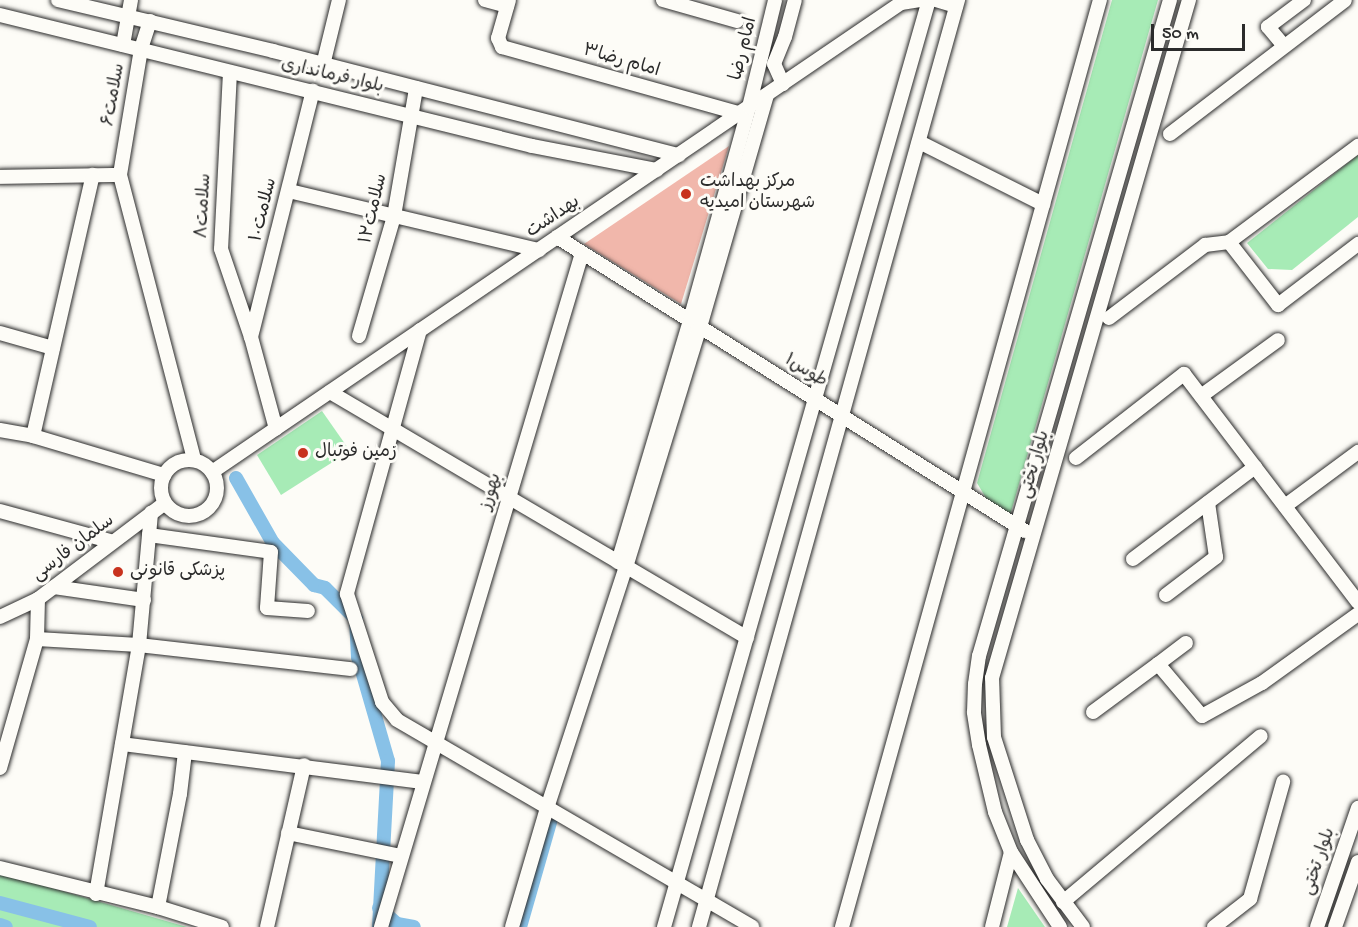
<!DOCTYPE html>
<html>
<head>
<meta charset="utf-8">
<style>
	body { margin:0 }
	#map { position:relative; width:1358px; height:927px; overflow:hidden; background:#fdfcf7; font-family:"Gochi Hand","Playpen Sans Arabic",sans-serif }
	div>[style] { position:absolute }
	.green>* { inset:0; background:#a7ebb6 }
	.canal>* { height:14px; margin:-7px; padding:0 7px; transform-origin:7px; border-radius:7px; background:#88c1e7 }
	.building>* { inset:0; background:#f1b7ab }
	.roads { filter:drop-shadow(0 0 2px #2b2b2b) drop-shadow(0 0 2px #2b2b2b) }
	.minor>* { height:14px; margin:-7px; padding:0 7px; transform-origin:7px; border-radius:7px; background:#fdfcf7 }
	.minor>.ring { margin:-7px; padding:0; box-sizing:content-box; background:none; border:14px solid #fdfcf7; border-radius:50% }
	.dots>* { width:16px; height:16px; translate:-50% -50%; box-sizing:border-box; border:3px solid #fdfcf7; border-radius:50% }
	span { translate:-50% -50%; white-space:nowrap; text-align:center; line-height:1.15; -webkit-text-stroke:6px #fdfcf7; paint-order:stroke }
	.street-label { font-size:18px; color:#2b2b2b }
	.poi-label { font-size:18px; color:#2b2b2b }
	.left { translate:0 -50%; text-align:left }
	.scale { position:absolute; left:1151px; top:24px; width:94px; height:27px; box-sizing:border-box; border:3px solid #2b2b2b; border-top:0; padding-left:8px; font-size:18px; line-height:21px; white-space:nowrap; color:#2b2b2b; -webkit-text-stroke:4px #fdfcf7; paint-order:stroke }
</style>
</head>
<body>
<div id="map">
	<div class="green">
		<div style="clip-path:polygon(1112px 0,1158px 0,1009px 519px,992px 508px,977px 483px)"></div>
		<div style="clip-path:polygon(1358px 155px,1358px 217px,1292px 270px,1268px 269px,1247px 243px)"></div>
		<div style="clip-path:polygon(322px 411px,350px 451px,281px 495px,257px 455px)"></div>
		<div style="clip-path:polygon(0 873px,187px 927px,0 927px)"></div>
		<div style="clip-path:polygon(1018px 888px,1045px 927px,1007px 927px)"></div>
	</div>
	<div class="canal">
		<div style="left:236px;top:478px;width:75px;rotate:60.4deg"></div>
		<div style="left:273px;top:543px;width:59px;rotate:45.7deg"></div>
		<div style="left:314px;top:585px;width:11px;rotate:15deg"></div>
		<div style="left:325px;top:588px;width:44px;rotate:45deg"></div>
		<div style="left:356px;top:619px;width:38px;rotate:87deg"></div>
		<div style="left:358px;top:657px;width:108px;rotate:73.9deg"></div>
		<div style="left:388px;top:761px;width:166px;rotate:93.1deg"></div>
		<div style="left:0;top:903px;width:93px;rotate:14.9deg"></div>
		<div style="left:379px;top:908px;width:24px;rotate:42deg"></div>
		<div style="left:397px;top:924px;width:17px;rotate:10deg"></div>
		<div style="left:0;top:925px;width:6px;rotate:18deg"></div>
		<div style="left:520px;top:927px;width:112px;rotate:-74deg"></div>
	</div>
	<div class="building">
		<div style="clip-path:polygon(729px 146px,681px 304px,584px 244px)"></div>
	</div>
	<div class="roads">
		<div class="minor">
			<div style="left:58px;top:0;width:221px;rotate:13.3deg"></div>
			<div style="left:273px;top:51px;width:419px;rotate:14.4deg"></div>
			<div style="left:485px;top:0;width:23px;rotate:15deg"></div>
			<div style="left:509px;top:0;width:40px;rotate:106deg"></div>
			<div style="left:498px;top:38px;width:10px;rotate:66deg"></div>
			<div style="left:502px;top:47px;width:246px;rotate:15.6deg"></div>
			<div style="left:663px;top:0;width:77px;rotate:15.8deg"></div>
			<div style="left:936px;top:0;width:21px;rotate:17deg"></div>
			<div style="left:0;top:15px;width:548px;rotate:13.83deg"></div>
			<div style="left:532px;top:146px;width:127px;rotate:10.9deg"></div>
			<div style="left:150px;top:21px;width:29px;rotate:108deg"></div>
			<div style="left:141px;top:49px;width:128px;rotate:99.5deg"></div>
			<div style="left:120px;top:175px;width:294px;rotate:75.4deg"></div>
			<div style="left:123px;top:45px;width:46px;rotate:-79.9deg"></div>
			<div style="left:1284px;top:46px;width:25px;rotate:-130deg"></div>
			<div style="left:1268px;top:27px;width:45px;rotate:-36.9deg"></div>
			<div style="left:323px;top:65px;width:67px;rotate:-76.2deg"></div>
			<div style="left:230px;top:72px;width:177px;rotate:92.9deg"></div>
			<div style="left:221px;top:249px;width:93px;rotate:71.2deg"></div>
			<div style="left:251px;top:337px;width:95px;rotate:74.8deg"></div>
			<div style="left:783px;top:84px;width:22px;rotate:-114deg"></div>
			<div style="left:774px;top:64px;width:29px;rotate:-68deg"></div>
			<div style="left:785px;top:37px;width:38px;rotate:-75deg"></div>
			<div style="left:1170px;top:134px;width:220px;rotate:-37.4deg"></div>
			<div style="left:919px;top:142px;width:139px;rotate:26.6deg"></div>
			<div style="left:0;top:177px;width:120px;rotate:-1deg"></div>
			<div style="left:289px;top:191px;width:257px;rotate:13.3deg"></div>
			<div style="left:557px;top:237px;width:553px;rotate:32.14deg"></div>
			<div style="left:1229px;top:242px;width:80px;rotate:52.1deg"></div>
			<div style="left:1278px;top:305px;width:101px;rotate:-37.3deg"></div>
			<div style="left:1109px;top:318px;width:121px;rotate:-37.2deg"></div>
			<div style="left:1205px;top:245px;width:24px;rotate:-7deg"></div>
			<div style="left:1229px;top:242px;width:161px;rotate:-36.7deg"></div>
			<div style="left:420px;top:330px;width:274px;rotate:105.5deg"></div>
			<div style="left:347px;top:594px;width:114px;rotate:72deg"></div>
			<div style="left:382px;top:702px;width:23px;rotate:50deg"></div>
			<div style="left:397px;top:720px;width:411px;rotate:30.2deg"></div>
			<div style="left:0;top:333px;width:55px;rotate:15.8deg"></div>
			<div style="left:359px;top:336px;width:125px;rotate:-73.7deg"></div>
			<div style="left:394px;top:216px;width:130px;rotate:-80.2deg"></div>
			<div style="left:251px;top:337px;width:254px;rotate:-75.9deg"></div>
			<div style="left:330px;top:392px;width:484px;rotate:30.5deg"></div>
			<div style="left:1201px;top:396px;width:95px;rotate:-36deg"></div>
			<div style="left:0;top:430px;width:34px;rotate:10deg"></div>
			<div style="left:33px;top:436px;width:137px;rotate:16.6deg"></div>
			<div style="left:33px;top:436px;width:268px;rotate:-77.1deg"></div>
			<div style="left:1076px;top:458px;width:137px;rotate:-37.9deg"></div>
			<div style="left:1184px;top:374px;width:287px;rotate:52.7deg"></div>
			<div class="ring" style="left:161px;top:460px;width:42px;height:42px"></div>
			<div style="left:212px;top:472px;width:833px;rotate:-34.24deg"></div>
			<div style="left:901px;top:3px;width:19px;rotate:-9deg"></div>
			<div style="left:1285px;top:506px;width:91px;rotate:-36.5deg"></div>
			<div style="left:0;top:511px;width:117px;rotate:15.3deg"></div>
			<div style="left:149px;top:535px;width:123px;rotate:7.9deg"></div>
			<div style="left:271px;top:552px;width:56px;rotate:94.1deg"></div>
			<div style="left:267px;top:608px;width:41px;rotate:4.2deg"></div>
			<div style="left:1133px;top:559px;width:153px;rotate:-37deg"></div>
			<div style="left:618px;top:562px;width:252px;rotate:-73.4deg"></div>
			<div style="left:690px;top:320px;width:221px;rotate:-74.5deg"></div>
			<div style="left:749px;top:107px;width:110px;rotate:-76.3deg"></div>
			<div style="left:54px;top:587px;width:91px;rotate:8.2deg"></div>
			<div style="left:1166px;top:595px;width:63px;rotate:-37.2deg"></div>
			<div style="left:1216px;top:557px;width:55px;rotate:-98.4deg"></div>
			<div style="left:0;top:617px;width:42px;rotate:-25.3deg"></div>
			<div style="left:38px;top:599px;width:159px;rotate:-37.1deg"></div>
			<div style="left:37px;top:639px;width:102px;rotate:3.4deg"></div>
			<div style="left:139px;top:645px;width:213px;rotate:6.5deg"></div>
			<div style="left:1158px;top:664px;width:35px;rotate:-37deg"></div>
			<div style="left:1093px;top:712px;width:81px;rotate:-36.4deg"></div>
			<div style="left:1158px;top:664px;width:68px;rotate:49.8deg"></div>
			<div style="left:1202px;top:716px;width:68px;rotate:-28.8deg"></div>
			<div style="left:1262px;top:683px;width:118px;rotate:-35.7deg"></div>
			<div style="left:122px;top:744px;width:302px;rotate:7.2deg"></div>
			<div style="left:0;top:768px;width:134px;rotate:-74deg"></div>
			<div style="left:37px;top:639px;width:40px;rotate:-88.6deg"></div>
			<div style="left:288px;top:833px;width:115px;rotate:11.5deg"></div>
			<div style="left:0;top:868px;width:163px;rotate:13.9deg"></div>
			<div style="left:158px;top:907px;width:67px;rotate:17.4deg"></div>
			<div style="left:96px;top:894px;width:253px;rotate:-80.2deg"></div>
			<div style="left:139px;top:645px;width:133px;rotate:-84.8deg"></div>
			<div style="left:1063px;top:902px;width:258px;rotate:-40deg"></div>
			<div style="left:158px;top:907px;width:115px;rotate:-79deg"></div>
			<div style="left:180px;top:794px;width:42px;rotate:-83.2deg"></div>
			<div style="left:267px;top:927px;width:166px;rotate:-77.1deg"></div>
			<div style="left:381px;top:927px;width:703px;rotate:-73.39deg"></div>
			<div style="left:512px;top:927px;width:124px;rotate:-73.6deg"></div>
			<div style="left:547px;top:808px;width:254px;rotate:-71.9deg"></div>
			<div style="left:626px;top:567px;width:251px;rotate:-72.9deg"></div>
			<div style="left:700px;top:327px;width:241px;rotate:-73.9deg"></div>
			<div style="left:664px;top:927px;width:964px;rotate:-74.05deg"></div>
			<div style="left:699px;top:927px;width:963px;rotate:-74.39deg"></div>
			<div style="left:842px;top:927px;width:962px;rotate:-74.45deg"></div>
			<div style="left:992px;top:927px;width:77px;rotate:-75.8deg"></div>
			<div style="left:1060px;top:927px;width:90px;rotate:-123.2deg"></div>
			<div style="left:1011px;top:852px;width:43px;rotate:-111.8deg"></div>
			<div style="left:995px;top:812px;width:69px;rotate:-103.4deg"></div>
			<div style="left:979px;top:745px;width:33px;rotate:-99deg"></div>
			<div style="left:974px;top:712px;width:28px;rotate:-88deg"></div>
			<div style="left:975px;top:684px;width:28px;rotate:-82deg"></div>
			<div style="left:979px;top:656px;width:683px;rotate:-73.77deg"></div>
			<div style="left:1083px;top:927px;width:60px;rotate:-126.9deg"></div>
			<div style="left:1047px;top:879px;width:44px;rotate:-117.1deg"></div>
			<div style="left:1027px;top:840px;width:108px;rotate:-107.8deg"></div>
			<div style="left:994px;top:737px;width:59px;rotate:-91.9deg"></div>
			<div style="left:992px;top:678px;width:706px;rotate:-73.8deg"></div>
			<div style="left:1214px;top:927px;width:46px;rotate:-37.9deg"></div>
			<div style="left:1250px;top:899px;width:122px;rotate:-74.2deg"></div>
			<div style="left:1317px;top:927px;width:126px;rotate:-71deg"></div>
			<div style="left:1335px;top:927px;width:69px;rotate:-70.5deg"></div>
		</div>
	</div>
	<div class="dots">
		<div style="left:686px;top:194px;background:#c8321e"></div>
		<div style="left:303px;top:453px;background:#c8321e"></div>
		<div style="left:118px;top:572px;background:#c8321e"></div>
	</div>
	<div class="street-label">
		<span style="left:745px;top:49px;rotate:-76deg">امام رضا</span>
		<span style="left:621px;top:62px;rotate:16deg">امام رضا۳</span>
		<span style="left:332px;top:77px;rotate:13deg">بلوار فرمانداری</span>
		<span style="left:115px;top:95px;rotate:-80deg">سلامت۶</span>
		<span style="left:205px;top:206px;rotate:-87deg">سلامت۸</span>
		<span style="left:375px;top:209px;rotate:-77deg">سلامت۱۲</span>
		<span style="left:265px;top:210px;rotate:-76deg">سلامت۱۰</span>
		<span style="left:554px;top:218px;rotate:-34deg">بهداشت</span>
		<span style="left:805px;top:372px;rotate:32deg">طوس۱</span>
		<span style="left:1036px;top:465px;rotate:-74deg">بلوار تختی</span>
		<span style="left:492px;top:492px;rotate:-73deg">بهورز</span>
		<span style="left:74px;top:549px;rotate:-37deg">سلمان فارسی</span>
		<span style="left:1320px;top:862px;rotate:-71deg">بلوار تختی</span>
	</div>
	<div class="poi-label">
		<span class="left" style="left:700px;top:194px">مرکز بهداشت<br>شهرستان امیدیه</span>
		<span class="left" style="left:315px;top:453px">زمین فوتبال</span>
		<span class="left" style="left:130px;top:572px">پزشکی قانونی</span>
	</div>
	<div class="scale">50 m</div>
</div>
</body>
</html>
